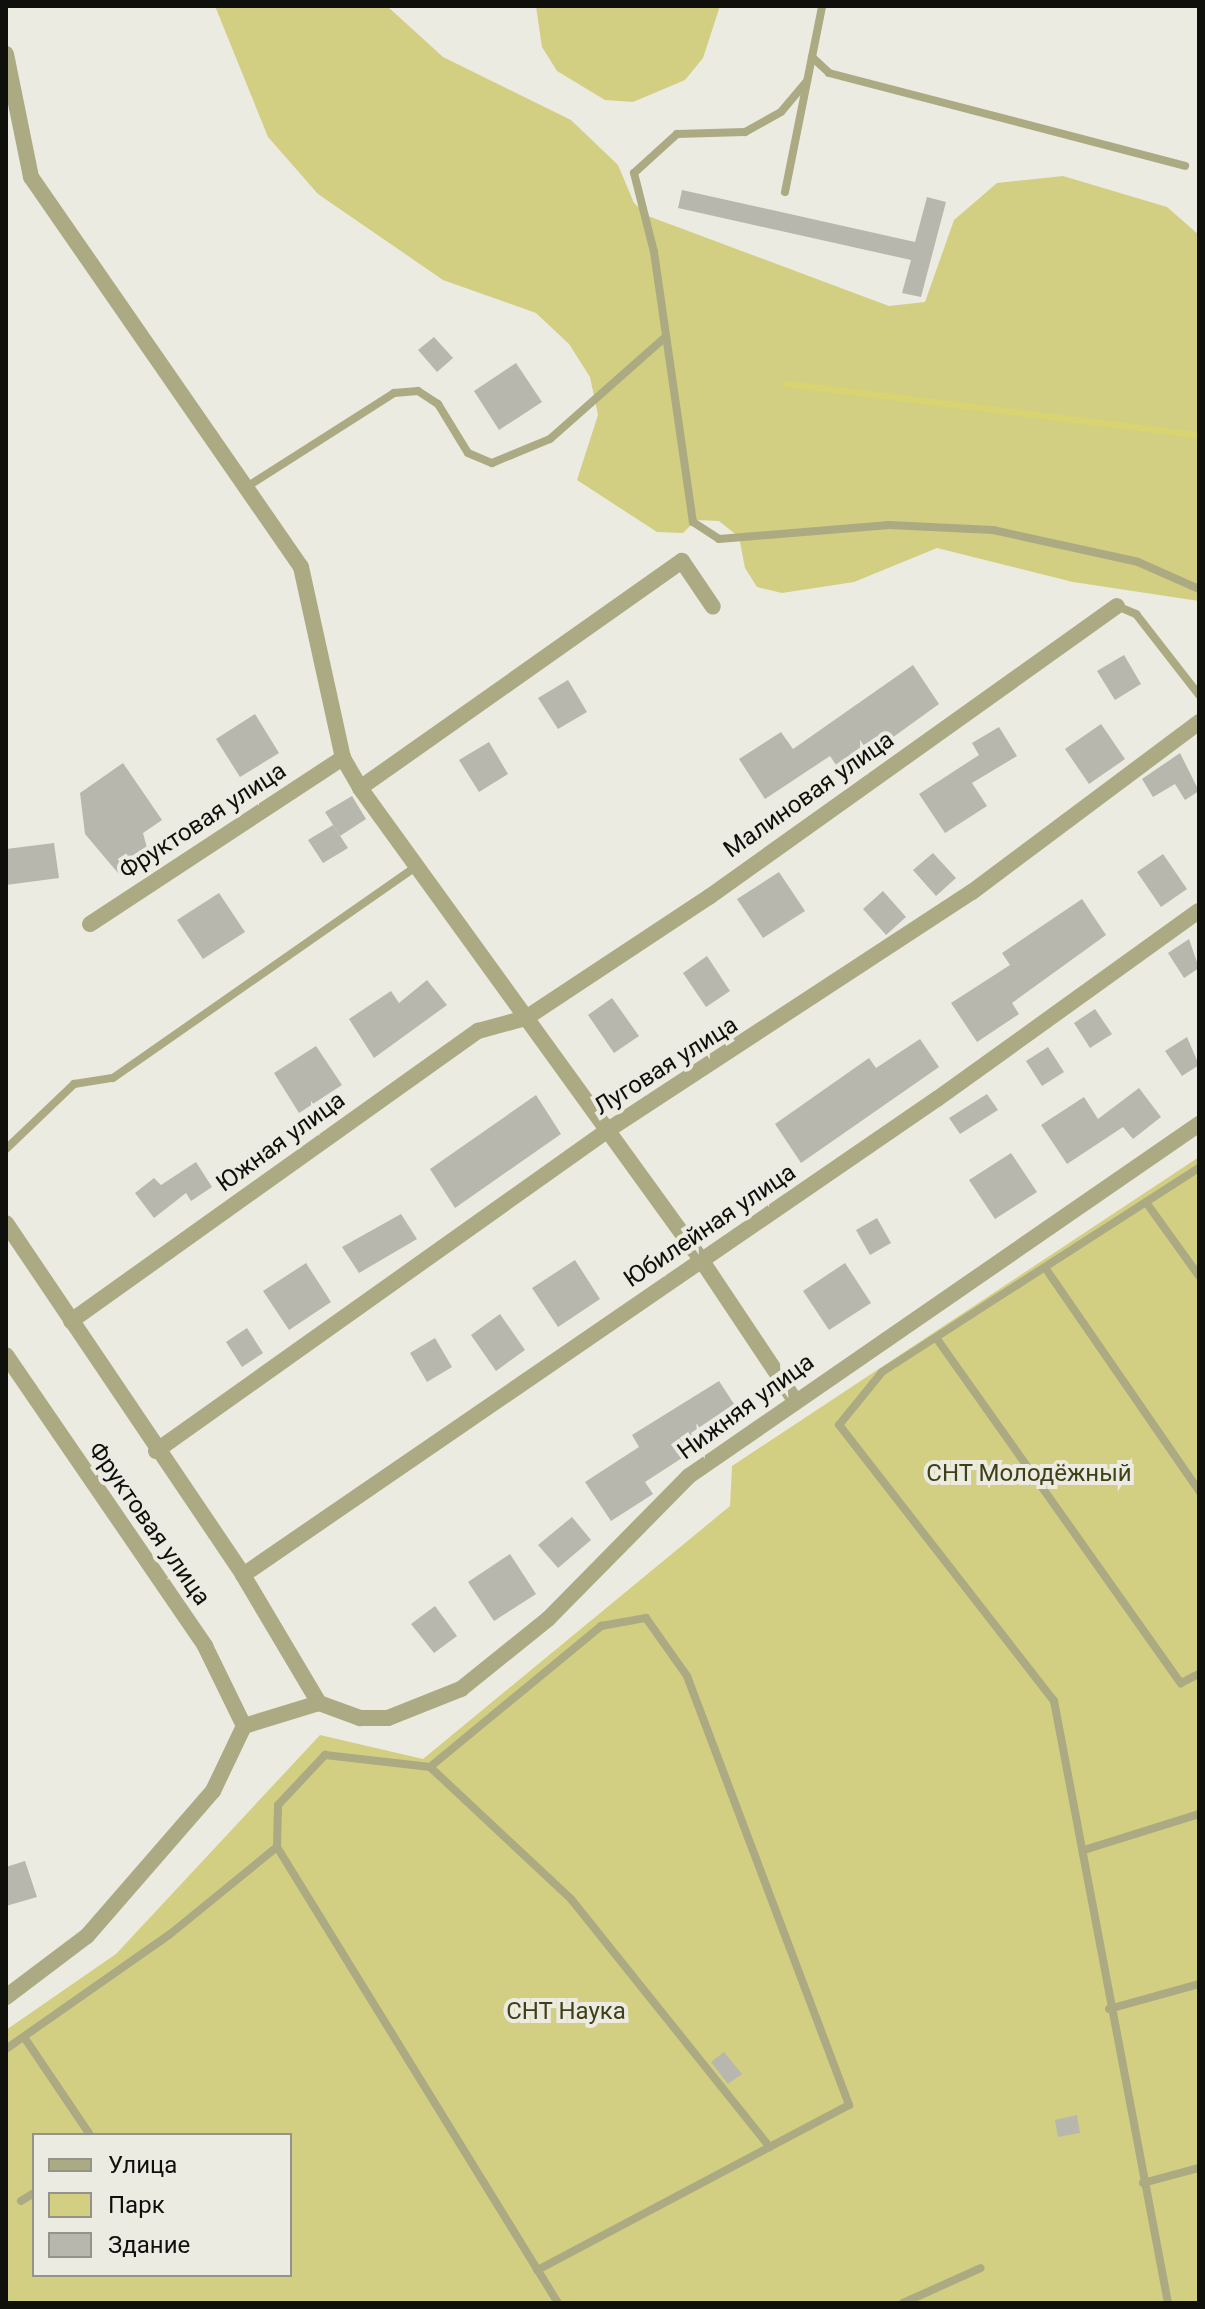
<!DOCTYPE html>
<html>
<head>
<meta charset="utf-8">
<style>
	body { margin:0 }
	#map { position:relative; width:1205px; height:2309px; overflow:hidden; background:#ebebe2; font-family:Roboto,sans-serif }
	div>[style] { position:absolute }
	.green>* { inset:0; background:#d2cf82 }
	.stream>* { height:6px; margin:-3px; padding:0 3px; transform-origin:3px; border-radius:3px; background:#d8d470 }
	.building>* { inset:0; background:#b7b7ae }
	.service>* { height:8px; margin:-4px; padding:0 4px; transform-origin:4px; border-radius:4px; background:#abaa82 }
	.minor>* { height:16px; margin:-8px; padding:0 8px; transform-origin:8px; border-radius:8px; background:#abaa82 }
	span { translate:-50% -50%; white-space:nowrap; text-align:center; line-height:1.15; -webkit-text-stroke:8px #ebebe2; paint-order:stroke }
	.street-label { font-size:24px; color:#0f0f0c }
	.park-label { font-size:24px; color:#413f15 }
	.frame { position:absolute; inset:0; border:8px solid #0f0f0c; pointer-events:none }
	.legend { position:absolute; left:32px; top:2133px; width:260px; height:144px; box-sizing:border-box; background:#ebebe2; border:2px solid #93938c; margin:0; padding:10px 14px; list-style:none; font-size:24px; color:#0f0f0c }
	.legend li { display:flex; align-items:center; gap:16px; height:40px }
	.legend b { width:40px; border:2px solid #93938c }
</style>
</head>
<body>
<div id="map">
	<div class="green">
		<div style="clip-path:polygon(215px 6px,387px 6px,443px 57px,571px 120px,618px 165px,634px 203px,648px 216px,889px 306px,925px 302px,954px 220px,997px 183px,1063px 176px,1167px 207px,1199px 235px,1199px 601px,1073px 582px,937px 548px,854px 582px,782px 593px,757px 587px,745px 568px,739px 537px,719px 521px,696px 520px,683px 533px,657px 532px,577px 480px,598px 415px,590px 377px,569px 344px,536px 313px,443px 280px,318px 194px,268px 137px)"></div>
		<div style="clip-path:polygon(536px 6px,720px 6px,703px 58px,685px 80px,633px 102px,605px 100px,557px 71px,542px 47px)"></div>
		<div style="clip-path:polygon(evenodd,1199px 1157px,1199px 2303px,6px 2303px,6px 2030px,116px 1954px,320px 1735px,423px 1759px,730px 1506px,732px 1466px,1199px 1157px,34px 2135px,290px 2135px,290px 2275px,34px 2275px,34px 2135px)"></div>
	</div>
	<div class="stream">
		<div style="left:787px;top:384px;width:415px;rotate:7.1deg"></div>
	</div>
	<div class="building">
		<div style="clip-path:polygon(682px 190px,915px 242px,927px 197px,946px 202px,921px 297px,902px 293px,911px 260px,678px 208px)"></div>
		<div style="clip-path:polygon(434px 337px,453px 358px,437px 372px,418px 350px)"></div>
		<div style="clip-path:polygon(516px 363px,542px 402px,499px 430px,474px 391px)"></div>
		<div style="clip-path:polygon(1124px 655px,1141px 684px,1115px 700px,1097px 671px)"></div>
		<div style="clip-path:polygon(913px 665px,939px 704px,842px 774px,830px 756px,765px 799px,739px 759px,781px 732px,793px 749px)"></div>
		<div style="clip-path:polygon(568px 680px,587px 712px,558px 729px,538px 698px)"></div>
		<div style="clip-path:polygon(255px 714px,279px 753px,240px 777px,216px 739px)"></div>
		<div style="clip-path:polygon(1101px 724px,1125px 759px,1089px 784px,1065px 749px)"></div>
		<div style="clip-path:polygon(999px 727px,1017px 756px,972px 783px,987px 806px,945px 833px,919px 794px,979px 755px,972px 743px)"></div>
		<div style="clip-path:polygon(489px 742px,508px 774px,479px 792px,459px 760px)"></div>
		<div style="clip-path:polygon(1180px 753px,1199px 791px,1185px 800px,1175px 784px,1153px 797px,1142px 779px)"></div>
		<div style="clip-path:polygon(123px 763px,162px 820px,143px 833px,147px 848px,118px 873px,85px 834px,80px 793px)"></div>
		<div style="clip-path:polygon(352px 796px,366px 819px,340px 836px,325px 812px)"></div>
		<div style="clip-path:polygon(333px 825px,348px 848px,323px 863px,308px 840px)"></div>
		<div style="clip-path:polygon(54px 843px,59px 878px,6px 885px,6px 849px)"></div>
		<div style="clip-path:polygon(933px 853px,956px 878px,936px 896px,913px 870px)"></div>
		<div style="clip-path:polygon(1163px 854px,1187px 889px,1161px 907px,1137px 872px)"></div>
		<div style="clip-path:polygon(779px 872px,805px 911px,763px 938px,737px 899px)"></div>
		<div style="clip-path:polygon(883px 891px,906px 917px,886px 935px,863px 909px)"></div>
		<div style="clip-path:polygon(219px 893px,245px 932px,203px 959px,177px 920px)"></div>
		<div style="clip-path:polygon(1082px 899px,1106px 935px,1012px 1003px,1019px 1014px,977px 1042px,951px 1003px,1010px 965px,1002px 953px)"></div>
		<div style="clip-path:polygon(1189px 939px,1199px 968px,1184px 978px,1168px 953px)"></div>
		<div style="clip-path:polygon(707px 956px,730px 991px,706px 1007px,683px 973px)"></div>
		<div style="clip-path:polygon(427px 980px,447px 1005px,374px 1058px,349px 1019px,391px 991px,399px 1003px)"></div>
		<div style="clip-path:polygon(612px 998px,639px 1036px,614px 1053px,588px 1015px)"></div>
		<div style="clip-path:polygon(1095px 1009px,1112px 1034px,1090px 1048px,1074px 1023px)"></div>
		<div style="clip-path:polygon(1187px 1037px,1199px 1065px,1182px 1076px,1165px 1051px)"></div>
		<div style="clip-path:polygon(920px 1039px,939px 1067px,801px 1163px,775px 1124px,869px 1058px,876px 1068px)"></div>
		<div style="clip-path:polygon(316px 1046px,342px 1085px,299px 1113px,274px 1073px)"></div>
		<div style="clip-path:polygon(1048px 1047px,1064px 1072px,1042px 1086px,1026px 1061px)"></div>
		<div style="clip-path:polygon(1139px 1088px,1161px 1117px,1133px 1139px,1123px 1127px,1067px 1164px,1041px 1125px,1084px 1097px,1098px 1119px)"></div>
		<div style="clip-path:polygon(987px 1094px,998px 1110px,960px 1134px,949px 1118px)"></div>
		<div style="clip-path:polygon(536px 1095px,561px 1134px,455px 1208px,430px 1169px)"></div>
		<div style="clip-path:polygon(1011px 1153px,1037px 1192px,995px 1219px,969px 1180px)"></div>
		<div style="clip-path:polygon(196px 1162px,212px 1187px,191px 1201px,186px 1193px,154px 1218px,135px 1193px,154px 1178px,161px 1185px)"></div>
		<div style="clip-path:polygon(401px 1214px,417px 1239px,359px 1273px,342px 1247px)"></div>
		<div style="clip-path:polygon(877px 1218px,891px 1243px,870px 1255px,856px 1230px)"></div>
		<div style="clip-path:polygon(575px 1260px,600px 1299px,558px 1327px,532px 1288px)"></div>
		<div style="clip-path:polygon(306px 1263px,331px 1302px,289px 1330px,263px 1291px)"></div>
		<div style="clip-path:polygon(845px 1263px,871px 1303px,829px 1330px,803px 1291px)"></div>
		<div style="clip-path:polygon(500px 1314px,525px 1350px,496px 1371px,471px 1335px)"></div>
		<div style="clip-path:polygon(247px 1328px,263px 1353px,242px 1367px,226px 1342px)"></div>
		<div style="clip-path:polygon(435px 1338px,452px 1367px,427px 1382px,410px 1353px)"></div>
		<div style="clip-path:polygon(719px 1381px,734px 1404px,691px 1433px,699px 1447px,645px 1482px,653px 1494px,611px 1521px,585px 1482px,639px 1447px,632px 1435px)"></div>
		<div style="clip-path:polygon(572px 1517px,591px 1540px,558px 1568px,538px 1545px)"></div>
		<div style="clip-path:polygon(510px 1554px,536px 1594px,494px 1621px,468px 1582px)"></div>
		<div style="clip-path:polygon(435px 1606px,457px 1636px,434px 1653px,411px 1624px)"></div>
		<div style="clip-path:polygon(25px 1861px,37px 1897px,6px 1906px,6px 1867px)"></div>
		<div style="clip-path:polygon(724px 2052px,742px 2074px,728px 2084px,711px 2062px)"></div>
		<div style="clip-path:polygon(1077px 2115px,1080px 2133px,1058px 2137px,1055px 2120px)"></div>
	</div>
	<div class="service">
		<div style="left:812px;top:57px;width:23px;rotate:43deg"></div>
		<div style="left:829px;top:73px;width:368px;rotate:14.6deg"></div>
		<div style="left:807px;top:81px;width:40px;rotate:130deg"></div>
		<div style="left:781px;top:112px;width:41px;rotate:150.9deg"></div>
		<div style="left:745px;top:132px;width:68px;rotate:178.3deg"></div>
		<div style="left:677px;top:134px;width:58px;rotate:137.8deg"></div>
		<div style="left:634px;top:173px;width:81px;rotate:75.8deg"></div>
		<div style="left:654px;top:252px;width:273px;rotate:81.8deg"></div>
		<div style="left:693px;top:522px;width:31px;rotate:33deg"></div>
		<div style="left:719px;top:539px;width:171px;rotate:-4.7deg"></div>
		<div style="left:889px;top:525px;width:104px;rotate:2.8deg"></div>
		<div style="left:993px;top:530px;width:148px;rotate:12.4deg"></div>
		<div style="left:1138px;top:562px;width:67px;rotate:23.9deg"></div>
		<div style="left:785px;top:192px;width:190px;rotate:-78.7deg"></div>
		<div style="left:248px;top:486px;width:173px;rotate:-32.5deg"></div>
		<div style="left:394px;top:393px;width:24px;rotate:-5deg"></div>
		<div style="left:418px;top:391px;width:24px;rotate:33deg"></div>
		<div style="left:438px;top:404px;width:57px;rotate:58.5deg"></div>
		<div style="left:468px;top:453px;width:26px;rotate:23deg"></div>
		<div style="left:492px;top:463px;width:63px;rotate:-22.5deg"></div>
		<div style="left:550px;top:439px;width:151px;rotate:-41.5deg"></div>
		<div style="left:1117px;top:606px;width:21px;rotate:23deg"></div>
		<div style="left:1136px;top:614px;width:103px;rotate:52.1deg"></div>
		<div style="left:6px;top:1149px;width:94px;rotate:-43.7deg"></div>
		<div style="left:74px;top:1084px;width:39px;rotate:-9deg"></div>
		<div style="left:113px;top:1078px;width:369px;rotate:-34.9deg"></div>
		<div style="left:1148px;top:1205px;width:87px;rotate:54.3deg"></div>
		<div style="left:1046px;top:1269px;width:270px;rotate:55.4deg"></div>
		<div style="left:937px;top:1339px;width:422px;rotate:54.7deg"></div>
		<div style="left:1181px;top:1683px;width:20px;rotate:-27deg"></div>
		<div style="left:430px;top:1767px;width:193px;rotate:43.1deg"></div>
		<div style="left:571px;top:1899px;width:318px;rotate:51.3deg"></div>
		<div style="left:277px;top:1847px;width:536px;rotate:58.36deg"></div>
		<div style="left:1084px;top:1850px;width:121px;rotate:-17.4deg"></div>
		<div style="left:1109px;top:2009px;width:93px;rotate:-15.5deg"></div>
		<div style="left:24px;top:2037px;width:118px;rotate:56deg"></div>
		<div style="left:6px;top:2049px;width:199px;rotate:-35deg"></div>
		<div style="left:169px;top:1935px;width:139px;rotate:-39.2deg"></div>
		<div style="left:277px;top:1847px;width:42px;rotate:-88.6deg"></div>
		<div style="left:278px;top:1805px;width:69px;rotate:-46.8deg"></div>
		<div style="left:325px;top:1755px;width:106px;rotate:6.5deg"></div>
		<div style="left:430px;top:1767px;width:222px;rotate:-39.5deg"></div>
		<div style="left:601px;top:1626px;width:46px;rotate:-10.1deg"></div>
		<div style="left:646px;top:1618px;width:71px;rotate:54.7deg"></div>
		<div style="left:687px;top:1676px;width:459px;rotate:69.3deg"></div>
		<div style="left:849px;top:2105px;width:353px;rotate:152.1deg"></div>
		<div style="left:1143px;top:2183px;width:58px;rotate:-15deg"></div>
		<div style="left:21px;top:2201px;width:15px;rotate:-32deg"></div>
		<div style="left:903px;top:2303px;width:85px;rotate:-24.2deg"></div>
		<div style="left:1168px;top:2303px;width:613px;rotate:-100.72deg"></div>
		<div style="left:1054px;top:1701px;width:350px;rotate:-127.9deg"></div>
		<div style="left:839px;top:1425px;width:68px;rotate:-50.9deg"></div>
		<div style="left:882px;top:1372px;width:377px;rotate:-32.8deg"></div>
	</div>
	<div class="minor">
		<div style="left:6px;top:54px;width:126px;rotate:78.5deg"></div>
		<div style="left:31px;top:177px;width:474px;rotate:55.3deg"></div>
		<div style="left:301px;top:567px;width:196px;rotate:77.6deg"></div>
		<div style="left:343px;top:758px;width:34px;rotate:60deg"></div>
		<div style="left:360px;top:788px;width:584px;rotate:54.13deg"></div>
		<div style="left:702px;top:1261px;width:166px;rotate:56.3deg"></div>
		<div style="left:360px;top:788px;width:394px;rotate:-35.2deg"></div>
		<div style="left:682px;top:561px;width:55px;rotate:56deg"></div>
		<div style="left:90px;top:924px;width:303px;rotate:-33.3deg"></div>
		<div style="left:6px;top:1223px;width:424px;rotate:56deg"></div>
		<div style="left:243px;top:1575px;width:149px;rotate:59.3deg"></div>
		<div style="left:71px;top:1321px;width:500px;rotate:-35.5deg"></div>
		<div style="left:478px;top:1031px;width:50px;rotate:-15.2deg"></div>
		<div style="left:526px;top:1018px;width:219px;rotate:-33.5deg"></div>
		<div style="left:709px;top:897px;width:501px;rotate:-35.5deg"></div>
		<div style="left:6px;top:1355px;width:353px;rotate:55.6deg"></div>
		<div style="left:205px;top:1646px;width:89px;rotate:64deg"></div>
		<div style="left:156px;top:1451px;width:554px;rotate:-35.38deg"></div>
		<div style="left:608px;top:1130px;width:435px;rotate:-33.2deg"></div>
		<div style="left:972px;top:892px;width:284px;rotate:-36.8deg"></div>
		<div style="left:243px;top:1575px;width:842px;rotate:-34.45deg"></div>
		<div style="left:937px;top:1099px;width:322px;rotate:-35.7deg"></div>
		<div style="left:244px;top:1726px;width:78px;rotate:-17deg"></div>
		<div style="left:319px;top:1703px;width:44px;rotate:20.1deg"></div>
		<div style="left:360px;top:1718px;width:28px"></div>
		<div style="left:388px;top:1718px;width:79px;rotate:-21.7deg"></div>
		<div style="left:461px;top:1689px;width:112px;rotate:-38.8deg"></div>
		<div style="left:548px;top:1619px;width:201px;rotate:-45.4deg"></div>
		<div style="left:689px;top:1476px;width:620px;rotate:-34.61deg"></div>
		<div style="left:6px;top:1997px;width:101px;rotate:-37deg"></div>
		<div style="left:87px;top:1936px;width:192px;rotate:-49deg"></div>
		<div style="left:213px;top:1791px;width:72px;rotate:-64.5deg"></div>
	</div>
	<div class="street-label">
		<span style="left:809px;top:795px;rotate:-35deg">Малиновая улица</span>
		<span style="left:203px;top:821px;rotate:-33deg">Фруктовая улица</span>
		<span style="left:666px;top:1066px;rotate:-32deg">Луговая улица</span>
		<span style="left:281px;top:1142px;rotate:-36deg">Южная улица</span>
		<span style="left:710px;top:1226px;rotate:-34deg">Юбилейная улица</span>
		<span style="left:746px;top:1407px;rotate:-36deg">Нижняя улица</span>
		<span style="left:149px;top:1524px;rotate:55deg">Фруктовая улица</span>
	</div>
	<div class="park-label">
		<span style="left:1029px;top:1474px">СНТ Молодёжный</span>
		<span style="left:566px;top:2012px">СНТ Наука</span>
	</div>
	<div class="frame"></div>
	<ul class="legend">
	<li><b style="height:10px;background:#abaa82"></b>Улица</li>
	<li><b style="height:22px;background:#d2cf82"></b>Парк</li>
	<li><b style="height:22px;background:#b7b7ae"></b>Здание</li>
	</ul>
</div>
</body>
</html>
